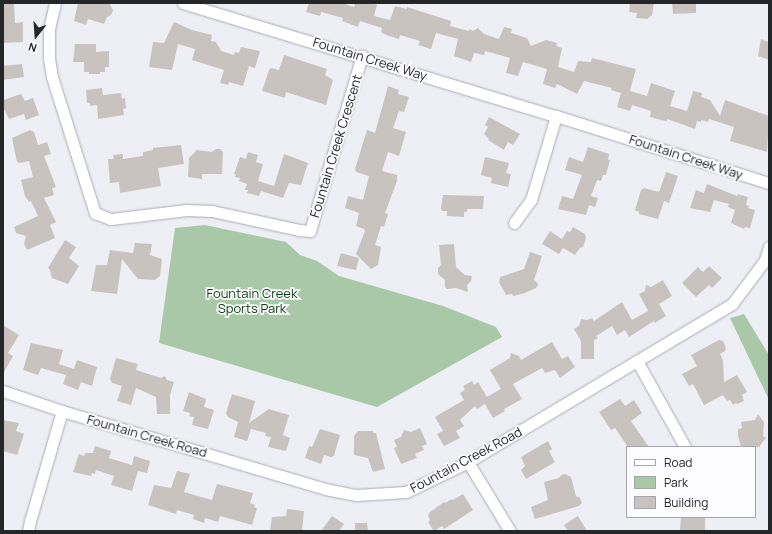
<!DOCTYPE html>
<html>
<head>
<meta charset="utf-8">
<style>
	body { margin:0 }
	#map { position:relative; width:772px; height:534px; overflow:hidden; background:#eeeff5; font-family:Manrope,sans-serif }
	div>[style] { position:absolute }
	.green>* { inset:0; background:#a8c8a7 }
	.building>* { inset:0; background:#c9c3bf }
	.roads { filter:drop-shadow(0 0 1px #abacb2) drop-shadow(0 0 1px #abacb2) }
	.minor>* { height:11px; margin:-5.5px; padding:0 5.5px; transform-origin:5.5px; border-radius:5.5px; background:#fff }
	span { translate:-50% -50%; white-space:nowrap; text-align:center; line-height:1.15; -webkit-text-stroke:3.5px #fcfcff; paint-order:stroke }
	.street-label { font-size:13px; color:#252628 }
	.park-label { font-size:13px; color:#063c0a }
	.frame { position:absolute; inset:0; border:4px solid #252628; pointer-events:none }
	.legend { position:absolute; left:626px; top:446px; width:130px; height:72px; box-sizing:border-box; background:#fcfcff; border:1px solid #a6a6a9; margin:0; padding:5px 7px; list-style:none; font-size:12px; color:#252628 }
	.legend li { display:flex; align-items:center; gap:8px; height:20px }
	.legend b { width:20px; border:1px solid #a6a6a9 }
	.north { position:absolute; left:16px; top:16px; width:40px; height:40px; -webkit-text-stroke:3px #fcfcff; paint-order:stroke; rotate:197deg; font-size:11px; font-weight:700; line-height:16px; text-align:center; color:#252628 }
	.north::after { content:''; display:block; margin:auto; width:14px; height:18px; background:#252628; clip-path:polygon(50% 0,100% 100%,50% 72%,0 100%) }
</style>
</head>
<body>
<div id="map">
	<div class="green">
		<div style="clip-path:polygon(205px 225px,286px 242px,300px 255px,317px 261px,339px 276px,443px 306px,496px 327px,502px 337px,377px 407px,159px 343px,175px 228px)"></div>
		<div style="clip-path:polygon(744px 314px,769px 355px,769px 400px,730px 318px)"></div>
	</div>
	<div class="building">
		<div style="clip-path:polygon(3px 3px,14px 3px,15px 23px,23px 22px,23px 42px,3px 43px)"></div>
		<div style="clip-path:polygon(78px 3px,109px 3px,113px 10px,111px 15px,107px 17px,104px 24px,88px 19px,86px 25px,74px 21px)"></div>
		<div style="clip-path:polygon(309px 3px,342px 3px,354px 7px,355px 3px,371px 3px,377px 5px,374px 16px,390px 20px,395px 6px,407px 9px,407px 7px,451px 21px,450px 26px,469px 31px,469px 29px,473px 31px,478px 28px,484px 34px,499px 39px,504px 27px,512px 29px,511px 33px,527px 38px,531px 46px,546px 40px,557px 43px,556px 46px,562px 48px,558px 67px,574px 72px,578px 61px,591px 62px,592px 58px,636px 69px,630px 91px,647px 96px,651px 83px,675px 91px,670px 106px,687px 111px,693px 91px,702px 93px,701px 97px,710px 100px,720px 116px,725px 100px,769px 116px,767px 152px,730px 141px,734px 127px,709px 119px,708px 122px,701px 120px,701px 122px,697px 121px,695px 129px,667px 119px,667px 121px,661px 120px,650px 117px,651px 111px,632px 105px,630px 111px,617px 107px,621px 93px,611px 90px,612px 88px,584px 81px,577px 94px,557px 84px,555px 88px,543px 84px,547px 69px,523px 62px,518px 76px,506px 73px,510px 58px,485px 51px,484px 55px,474px 53px,471px 62px,454px 56px,458px 39px,436px 33px,431px 49px,418px 45px,420px 41px,400px 35px,399px 39px,386px 35px,381px 32px,382px 28px,360px 21px,358px 27px,342px 21px,343px 18px,321px 12px,320px 16px,306px 12px)"></div>
		<div style="clip-path:polygon(630px 3px,654px 3px,652px 15px,647px 19px,636px 18px,637px 13px,629px 12px)"></div>
		<div style="clip-path:polygon(672px 3px,696px 3px,696px 13px,673px 14px)"></div>
		<div style="clip-path:polygon(174px 22px,192px 30px,212px 35px,211px 41px,216px 42px,221px 51px,234px 55px,235px 52px,239px 53px,241px 47px,260px 51px,255px 68px,249px 66px,243px 86px,229px 82px,228px 85px,220px 83px,224px 70px,192px 60px,195px 49px,178px 44px,172px 70px,149px 67px,153px 42px,164px 43px)"></div>
		<div style="clip-path:polygon(761px 39px,769px 42px,769px 60px,758px 56px)"></div>
		<div style="clip-path:polygon(75px 44px,96px 44px,96px 52px,109px 51px,109px 67px,105px 67px,105px 72px,100px 72px,100px 74px,89px 74px,89px 72px,84px 72px,84px 62px,73px 62px)"></div>
		<div style="clip-path:polygon(284px 55px,327px 69px,325px 75px,333px 80px,326px 105px,286px 92px,285px 98px,262px 91px,269px 70px,271px 68px,279px 70px)"></div>
		<div style="clip-path:polygon(22px 64px,24px 77px,3px 80px,3px 66px)"></div>
		<div style="clip-path:polygon(388px 86px,399px 90px,398px 94px,409px 97px,404px 112px,399px 111px,393px 128px,406px 132px,399px 156px,388px 152px,382px 171px,397px 175px,397px 181px,385px 213px,388px 214px,384px 227px,381px 226px,375px 245px,381px 247px,378px 265px,371px 269px,356px 254px,365px 231px,364px 229px,356px 226px,359px 213px,345px 208px,348px 196px,363px 200px,369px 176px,356px 172px,355px 169px,367px 130px,375px 133px)"></div>
		<div style="clip-path:polygon(102px 88px,103px 95px,121px 93px,122px 99px,125px 98px,126px 108px,123px 109px,124px 115px,98px 119px,97px 105px,90px 106px,90px 103px,87px 103px,86px 90px)"></div>
		<div style="clip-path:polygon(21px 94px,25px 101px,33px 98px,39px 115px,26px 120px,24px 114px,9px 119px,3px 107px,3px 100px)"></div>
		<div style="clip-path:polygon(489px 117px,520px 134px,513px 145px,508px 142px,504px 150px,488px 140px,489px 139px,484px 134px,488px 127px,485px 125px)"></div>
		<div style="clip-path:polygon(30px 130px,34px 132px,38px 145px,47px 142px,51px 154px,44px 156px,56px 187px,52px 188px,54px 195px,44px 198px,56px 222px,50px 225px,55px 238px,27px 250px,24px 244px,26px 236px,16px 233px,14px 227px,38px 216px,31px 201px,29px 202px,25px 196px,21px 180px,33px 177px,29px 161px,20px 163px,17px 162px,12px 138px)"></div>
		<div style="clip-path:polygon(181px 145px,184px 164px,158px 168px,161px 186px,120px 193px,119px 182px,110px 183px,108px 159px,114px 159px,113px 155px,123px 154px,123px 159px,143px 156px,143px 152px,153px 150px,153px 148px)"></div>
		<div style="clip-path:polygon(588px 147px,609px 154px,608px 160px,610px 160px,606px 175px,603px 175px,601px 181px,597px 180px,591px 196px,598px 198px,595px 207px,589px 205px,586px 215px,558px 209px,562px 196px,573px 199px,582px 175px,565px 170px,569px 157px,583px 162px)"></div>
		<div style="clip-path:polygon(216px 149px,220px 149px,223px 152px,222px 174px,202px 174px,202px 179px,188px 177px,189px 158px,197px 150px,212px 152px)"></div>
		<div style="clip-path:polygon(248px 152px,258px 155px,256px 162px,263px 164px,258px 181px,274px 186px,284px 154px,308px 163px,301px 185px,289px 183px,283px 198px,261px 191px,259px 196px,247px 193px,248px 190px,245px 190px,247px 184px,239px 181px,240px 178px,235px 177px,236px 174px,234px 174px,240px 157px,246px 159px)"></div>
		<div style="clip-path:polygon(485px 157px,509px 163px,506px 173px,511px 174px,508px 187px,491px 183px,492px 178px,481px 175px)"></div>
		<div style="clip-path:polygon(666px 172px,678px 176px,669px 203px,664px 201px,658px 219px,639px 214px,639px 212px,635px 210px,641px 190px,644px 188px,659px 192px)"></div>
		<div style="clip-path:polygon(707px 184px,737px 196px,738px 194px,748px 197px,746px 205px,749px 206px,748px 208px,755px 210px,750px 228px,745px 227px,744px 229px,731px 223px,735px 210px,728px 207px,729px 204px,714px 200px,710px 212px,690px 208px,696px 190px,704px 193px)"></div>
		<div style="clip-path:polygon(443px 195px,484px 196px,483px 209px,467px 209px,467px 212px,464px 212px,464px 217px,447px 216px,447px 211px,442px 211px,441px 208px)"></div>
		<div style="clip-path:polygon(573px 227px,585px 234px,586px 238px,583px 247px,580px 248px,575px 255px,563px 248px,559px 254px,542px 244px,550px 231px,562px 239px,567px 231px,570px 232px)"></div>
		<div style="clip-path:polygon(65px 240px,76px 247px,69px 258px,79px 266px,68px 284px,52px 278px,50px 270px,48px 268px)"></div>
		<div style="clip-path:polygon(135px 243px,152px 244px,150px 255px,162px 259px,160px 276px,155px 280px,138px 279px,122px 259px,117px 294px,91px 291px,96px 265px,107px 265px,110px 250px,133px 253px)"></div>
		<div style="clip-path:polygon(454px 244px,456px 267px,465px 275px,472px 276px,471px 281px,467px 285px,468px 292px,456px 288px,447px 289px,445px 287px,445px 280px,438px 274px,438px 268px,441px 265px,439px 245px)"></div>
		<div style="clip-path:polygon(530px 252px,542px 256px,534px 280px,537px 282px,538px 285px,536px 288px,525px 293px,513px 296px,512px 294px,506px 295px,499px 282px,500px 277px,524px 269px)"></div>
		<div style="clip-path:polygon(341px 253px,359px 258px,356px 270px,337px 266px)"></div>
		<div style="clip-path:polygon(709px 266px,722px 278px,712px 288px,709px 285px,696px 297px,682px 283px,698px 267px,703px 272px)"></div>
		<div style="clip-path:polygon(663px 280px,672px 296px,659px 304px,666px 316px,655px 323px,654px 321px,629px 337px,625px 330px,617px 335px,612px 326px,596px 336px,598px 338px,594px 340px,594px 359px,581px 359px,581px 341px,574px 329px,579px 326px,581px 319px,587px 320px,592px 318px,594px 321px,622px 302px,632px 320px,648px 311px,639px 294px,645px 291px,646px 285px,651px 287px)"></div>
		<div style="clip-path:polygon(3px 325px,19px 335px,8px 353px,13px 356px,3px 374px)"></div>
		<div style="clip-path:polygon(719px 340px,723px 341px,726px 348px,725px 351px,720px 354px,723px 360px,724px 382px,737px 375px,747px 392px,742px 395px,744px 401px,737px 404px,736px 403px,733px 405px,730px 400px,727px 401px,723px 395px,704px 405px,693px 384px,689px 386px,682px 374px,697px 366px,691px 355px)"></div>
		<div style="clip-path:polygon(552px 342px,562px 359px,568px 356px,575px 367px,560px 378px,555px 370px,545px 373px,542px 368px,513px 384px,522px 399px,504px 409px,505px 411px,493px 418px,485px 404px,477px 409px,475px 406px,460px 420px,464px 426px,456px 431px,460px 438px,444px 446px,437px 434px,443px 431px,435px 417px,464px 400px,460px 393px,465px 390px,463px 386px,472px 381px,474px 385px,478px 382px,487px 397px,501px 389px,490px 370px,510px 358px,511px 353px,519px 356px,521px 360px)"></div>
		<div style="clip-path:polygon(31px 343px,63px 350px,59px 364px,74px 369px,77px 360px,97px 367px,92px 386px,81px 382px,78px 390px,63px 384px,66px 375px,41px 368px,38px 375px,23px 370px)"></div>
		<div style="clip-path:polygon(116px 358px,138px 364px,136px 370px,161px 378px,165px 376px,167px 380px,174px 382px,170px 395px,170px 414px,157px 414px,156px 397px,136px 388px,131px 405px,117px 401px,122px 386px,112px 383px,110px 379px)"></div>
		<div style="clip-path:polygon(189px 392px,206px 399px,204px 407px,214px 410px,208px 429px,192px 425px,194px 417px,189px 416px,190px 413px,183px 411px)"></div>
		<div style="clip-path:polygon(232px 394px,255px 401px,249px 423px,269px 409px,289px 415px,283px 435px,290px 438px,286px 451px,268px 447px,271px 437px,265px 436px,266px 433px,251px 429px,247px 441px,234px 437px,238px 422px,228px 417px,226px 413px)"></div>
		<div style="clip-path:polygon(620px 399px,625px 406px,634px 400px,642px 413px,631px 421px,649px 447px,628px 447px,615px 428px,611px 430px,599px 412px)"></div>
		<div style="clip-path:polygon(758px 414px,764px 422px,763px 436px,766px 438px,759px 447px,741px 447px,738px 436px,738px 429px,742px 428px,741px 422px,755px 420px)"></div>
		<div style="clip-path:polygon(3px 420px,19px 423px,16px 431px,24px 434px,17px 455px,3px 451px)"></div>
		<div style="clip-path:polygon(420px 428px,427px 444px,422px 446px,424px 450px,415px 454px,417px 458px,401px 464px,394px 448px,397px 447px,394px 440px,401px 437px,404px 430px,411px 432px)"></div>
		<div style="clip-path:polygon(320px 429px,340px 435px,334px 456px,331px 457px,324px 455px,321px 464px,305px 458px,309px 446px,312px 447px)"></div>
		<div style="clip-path:polygon(358px 431px,373px 431px,373px 433px,376px 433px,385px 469px,373px 472px,368px 458px,354px 455px,354px 436px)"></div>
		<div style="clip-path:polygon(548px 441px,552px 449px,549px 451px,555px 462px,526px 479px,521px 470px,525px 466px,521px 457px)"></div>
		<div style="clip-path:polygon(95px 446px,111px 451px,109px 458px,132px 465px,134px 456px,150px 461px,147px 473px,138px 471px,132px 491px,111px 485px,114px 476px,96px 470px,95px 474px,92px 473px,91px 476px,73px 472px,79px 454px,84px 456px,85px 453px,93px 453px)"></div>
		<div style="clip-path:polygon(177px 471px,190px 474px,184px 492px,212px 500px,217px 484px,253px 493px,250px 503px,255px 505px,254px 507px,257px 508px,252px 525px,220px 516px,218px 522px,205px 518px,204px 523px,193px 519px,194px 515px,177px 510px,176px 514px,148px 505px,154px 485px,171px 488px)"></div>
		<div style="clip-path:polygon(565px 474px,571px 477px,576px 496px,580px 498px,582px 503px,579px 506px,535px 519px,531px 507px,548px 500px,544px 482px,559px 478px,561px 475px)"></div>
		<div style="clip-path:polygon(463px 494px,473px 510px,444px 529px,442px 526px,434px 531px,428px 522px,430px 520px,428px 516px,429px 513px,444px 502px,445px 503px,452px 499px,453px 500px)"></div>
		<div style="clip-path:polygon(287px 509px,304px 511px,302px 531px,270px 531px,272px 517px,286px 516px)"></div>
		<div style="clip-path:polygon(332px 516px,344px 524px,339px 531px,321px 531px)"></div>
		<div style="clip-path:polygon(578px 516px,587px 531px,568px 531px,564px 525px)"></div>
		<div style="clip-path:polygon(681px 517px,705px 517px,705px 530px,680px 530px)"></div>
		<div style="clip-path:polygon(355px 523px,367px 523px,368px 531px,355px 531px)"></div>
	</div>
	<div class="roads">
		<div class="minor">
			<div style="left:55px;top:3px;width:26px;rotate:103deg"></div>
			<div style="left:49px;top:28px;width:30px;rotate:90deg"></div>
			<div style="left:49px;top:58px;width:19px;rotate:81deg"></div>
			<div style="left:52px;top:77px;width:143px;rotate:72.5deg"></div>
			<div style="left:95px;top:213px;width:17px;rotate:21deg"></div>
			<div style="left:111px;top:219px;width:76px;rotate:-6.8deg"></div>
			<div style="left:186px;top:210px;width:26px;rotate:2deg"></div>
			<div style="left:212px;top:211px;width:89px;rotate:12.3deg"></div>
			<div style="left:299px;top:230px;width:11px;rotate:5deg"></div>
			<div style="left:310px;top:231px;width:183px;rotate:-73.5deg"></div>
			<div style="left:183px;top:3px;width:390px;rotate:16.9deg"></div>
			<div style="left:556px;top:116px;width:223px;rotate:17.5deg"></div>
			<div style="left:514px;top:223px;width:29px;rotate:-54deg"></div>
			<div style="left:531px;top:200px;width:88px;rotate:-73.4deg"></div>
			<div style="left:637px;top:361px;width:98px;rotate:60.8deg"></div>
			<div style="left:3px;top:391px;width:62px;rotate:18.7deg"></div>
			<div style="left:62px;top:411px;width:274px;rotate:16.5deg"></div>
			<div style="left:325px;top:489px;width:32px;rotate:11deg"></div>
			<div style="left:356px;top:495px;width:50px;rotate:-3.4deg"></div>
			<div style="left:406px;top:492px;width:69px;rotate:-25.8deg"></div>
			<div style="left:468px;top:462px;width:308px;rotate:-30.9deg"></div>
			<div style="left:732px;top:304px;width:55px;rotate:-53.1deg"></div>
			<div style="left:765px;top:260px;width:14px;rotate:-73deg"></div>
			<div style="left:468px;top:462px;width:81px;rotate:58.7deg"></div>
			<div style="left:28px;top:531px;width:10px;rotate:-79deg"></div>
			<div style="left:30px;top:521px;width:115px;rotate:-73.8deg"></div>
		</div>
	</div>
	<div class="street-label">
		<span style="left:370px;top:59px;rotate:17deg">Fountain Creek Way</span>
		<span style="left:336px;top:146px;rotate:-73deg">Fountain Creek Crescent</span>
		<span style="left:686px;top:157px;rotate:18deg">Fountain Creek Way</span>
		<span style="left:147px;top:436px;rotate:16deg">Fountain Creek Road</span>
		<span style="left:466px;top:460px;rotate:-28deg">Fountain Creek Road</span>
	</div>
	<div class="park-label">
		<span style="left:252px;top:301px">Fountain Creek<br>Sports Park</span>
	</div>
	<div class="frame"></div>
	<ul class="legend">
	<li><b style="height:5px;background:#fff"></b>Road</li>
	<li><b style="height:11px;background:#a8c8a7"></b>Park</li>
	<li><b style="height:11px;background:#c9c3bf"></b>Building</li>
	</ul>
	<div class="north">N</div>
</div>
</body>
</html>
